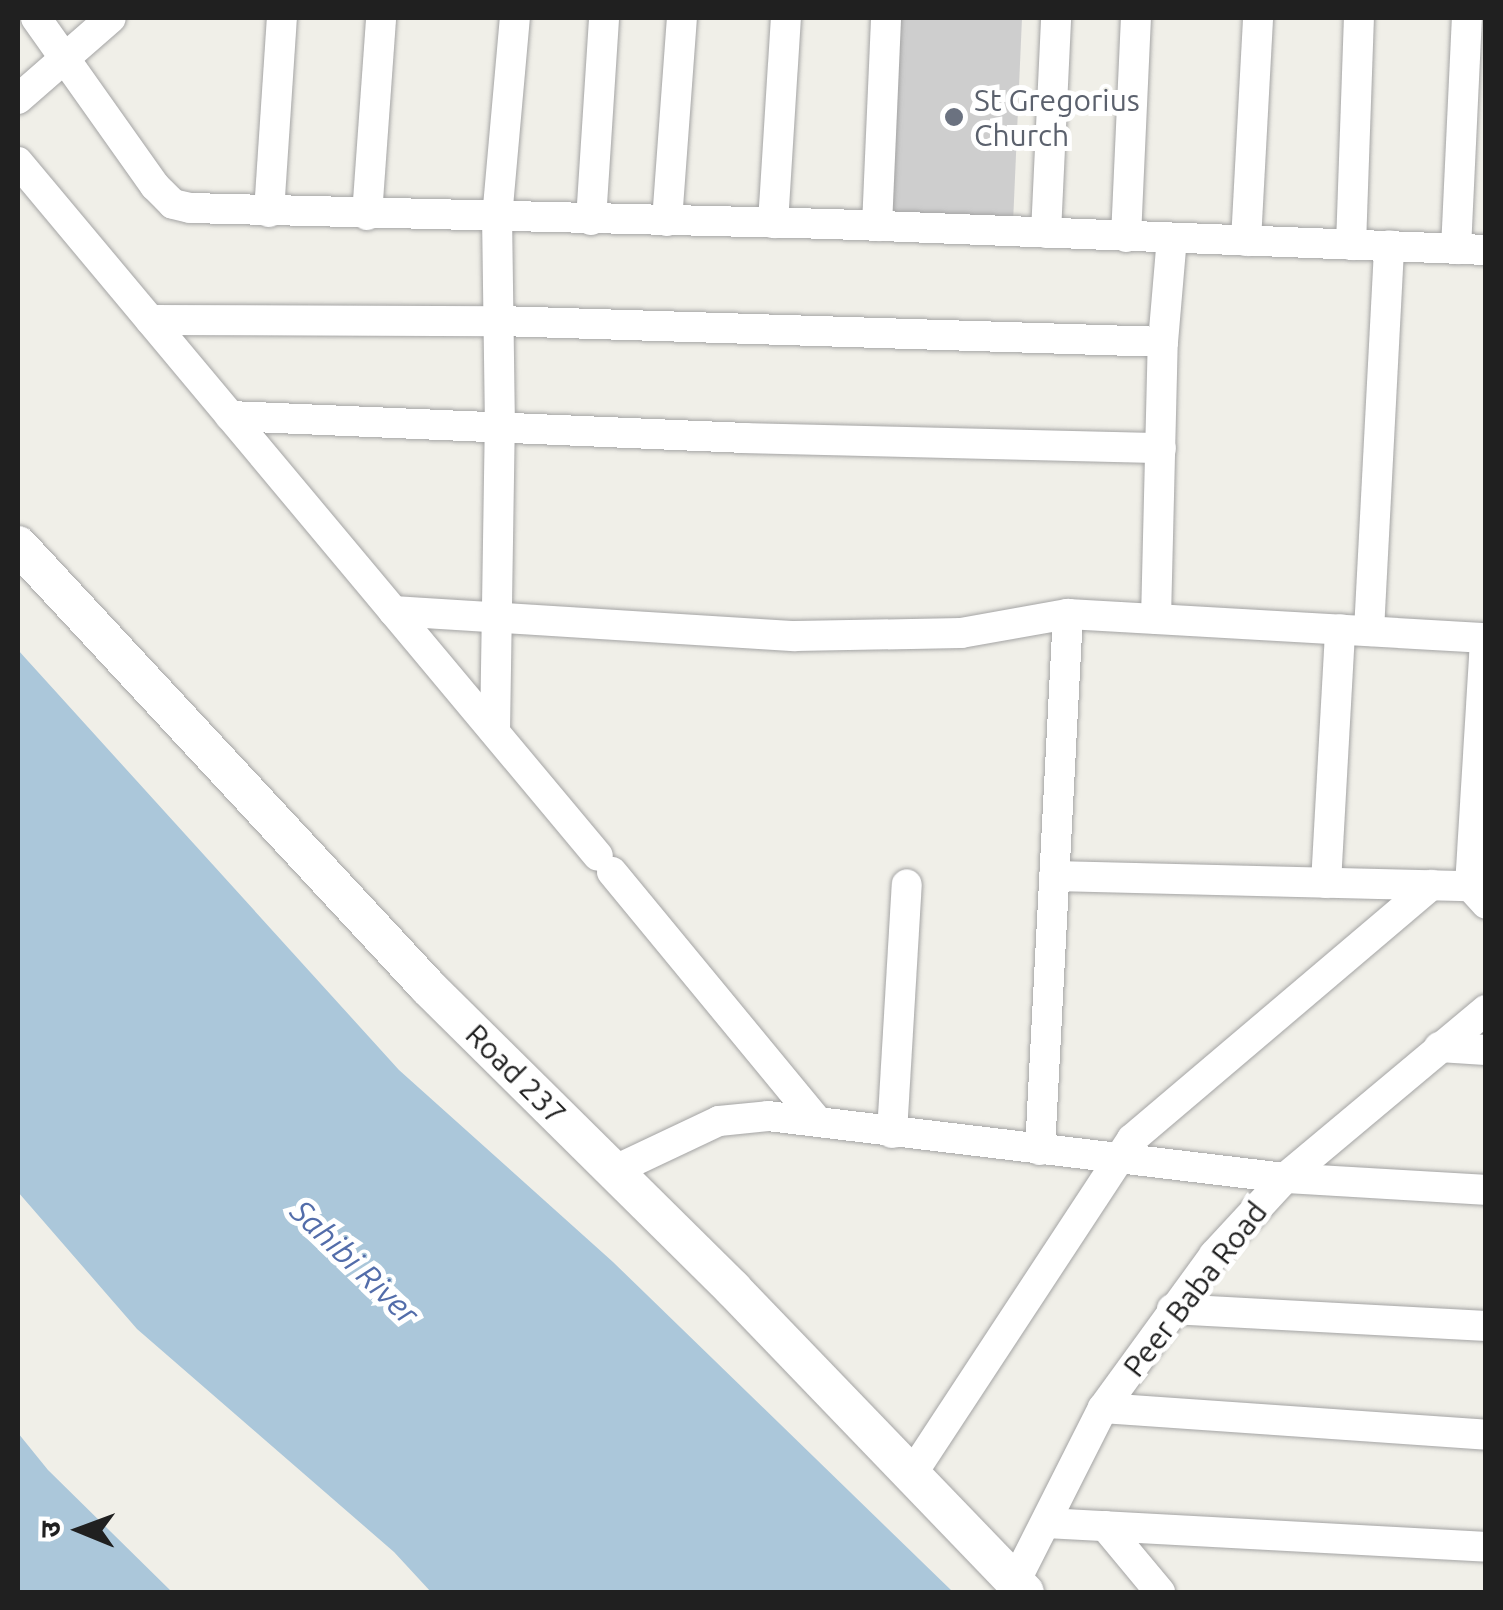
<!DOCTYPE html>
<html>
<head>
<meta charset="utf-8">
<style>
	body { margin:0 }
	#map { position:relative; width:1503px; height:1610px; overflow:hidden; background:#f0efe8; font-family:Ubuntu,"Noto Sans Devanagari",sans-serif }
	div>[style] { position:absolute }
	.religious>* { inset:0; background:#cecece }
	.water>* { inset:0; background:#abc7da }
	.roads { filter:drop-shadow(0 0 2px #a4a4a4) drop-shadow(0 0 2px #a4a4a4) }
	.minor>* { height:30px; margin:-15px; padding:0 15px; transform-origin:15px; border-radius:15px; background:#fff }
	.tertiary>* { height:38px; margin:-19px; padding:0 19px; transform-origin:19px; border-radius:19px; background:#fff }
	.dots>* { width:28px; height:28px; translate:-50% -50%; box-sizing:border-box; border:5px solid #fff; border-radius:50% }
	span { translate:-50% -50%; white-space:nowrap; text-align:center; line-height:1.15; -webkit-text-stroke:10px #fff; paint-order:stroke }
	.worship-label { font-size:30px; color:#5b616d }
	.left { translate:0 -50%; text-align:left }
	.street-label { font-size:30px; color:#202020 }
	.water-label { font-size:32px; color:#536daa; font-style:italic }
	.frame { position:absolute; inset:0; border:20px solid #202020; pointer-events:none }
	.north { position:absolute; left:30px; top:1480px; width:100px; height:100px; -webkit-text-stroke:8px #fff; paint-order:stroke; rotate:271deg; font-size:28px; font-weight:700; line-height:40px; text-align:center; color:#202020 }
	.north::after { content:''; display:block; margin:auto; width:35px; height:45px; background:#202020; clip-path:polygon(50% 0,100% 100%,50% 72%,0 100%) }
</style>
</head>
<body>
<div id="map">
	<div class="religious">
		<div style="clip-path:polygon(896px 18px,1022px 18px,1013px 223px,886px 217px)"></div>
	</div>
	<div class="water">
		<div style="clip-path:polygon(18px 650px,399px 1070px,613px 1262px,953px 1592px,431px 1592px,394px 1552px,137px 1329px,18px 1192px)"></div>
		<div style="clip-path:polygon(18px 1433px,48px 1470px,172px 1592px,18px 1592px)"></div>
	</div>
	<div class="roads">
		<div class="minor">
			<div style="left:36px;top:18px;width:206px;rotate:54.7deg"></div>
			<div style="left:155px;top:186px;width:25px;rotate:45deg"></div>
			<div style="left:173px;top:204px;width:17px;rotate:13deg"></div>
			<div style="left:190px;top:208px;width:641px;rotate:1.43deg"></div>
			<div style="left:831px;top:224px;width:656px;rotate:2.27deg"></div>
			<div style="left:18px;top:99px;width:123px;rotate:-41.1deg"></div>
			<div style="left:18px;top:162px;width:904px;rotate:50.11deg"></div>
			<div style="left:269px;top:212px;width:194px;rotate:-86.2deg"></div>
			<div style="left:367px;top:215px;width:197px;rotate:-85.9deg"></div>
			<div style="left:591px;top:220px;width:202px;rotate:-86.3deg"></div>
			<div style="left:667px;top:221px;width:204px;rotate:-85.8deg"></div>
			<div style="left:773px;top:223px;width:205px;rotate:-86.4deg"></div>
			<div style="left:877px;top:226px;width:208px;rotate:-87.5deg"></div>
			<div style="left:1046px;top:233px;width:215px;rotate:-87.3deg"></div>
			<div style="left:1126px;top:237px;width:219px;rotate:-87.4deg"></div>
			<div style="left:1246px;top:241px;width:223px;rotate:-86.9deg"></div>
			<div style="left:1351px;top:245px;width:227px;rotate:-88deg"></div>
			<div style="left:1456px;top:249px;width:231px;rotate:-87.3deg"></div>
			<div style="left:150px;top:320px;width:350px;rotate:0.2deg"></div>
			<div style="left:500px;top:321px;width:663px;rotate:1.81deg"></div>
			<div style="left:230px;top:416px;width:516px;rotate:2.44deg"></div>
			<div style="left:746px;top:438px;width:415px;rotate:1.4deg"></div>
			<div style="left:393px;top:611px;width:403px;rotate:3.6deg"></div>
			<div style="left:795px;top:636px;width:166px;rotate:-1deg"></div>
			<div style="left:961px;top:633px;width:109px;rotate:-10.1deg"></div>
			<div style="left:1068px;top:614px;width:419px;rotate:3.3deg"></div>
			<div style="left:1156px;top:619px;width:277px;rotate:-88.6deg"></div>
			<div style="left:1163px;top:342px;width:104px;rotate:-85.1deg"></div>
			<div style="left:1369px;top:631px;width:386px;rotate:-87deg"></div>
			<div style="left:495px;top:732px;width:303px;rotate:-89.1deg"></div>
			<div style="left:500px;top:429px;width:211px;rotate:-90.8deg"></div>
			<div style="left:497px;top:218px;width:201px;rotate:-84.9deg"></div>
			<div style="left:612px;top:872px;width:324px;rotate:50.5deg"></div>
			<div style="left:1054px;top:876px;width:416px;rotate:1.4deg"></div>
			<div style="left:1470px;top:886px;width:24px;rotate:48deg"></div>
			<div style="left:1326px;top:883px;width:254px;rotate:-86.8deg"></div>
			<div style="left:1470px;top:886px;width:248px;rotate:-86.5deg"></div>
			<div style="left:1439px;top:1047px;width:47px;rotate:3.7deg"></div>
			<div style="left:892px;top:1133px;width:249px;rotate:-86.6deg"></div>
			<div style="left:1040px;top:1150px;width:537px;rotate:-87.01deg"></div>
			<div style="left:613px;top:1171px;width:117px;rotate:-25.3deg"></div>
			<div style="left:719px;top:1121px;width:49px;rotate:-5.8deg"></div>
			<div style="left:768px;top:1116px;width:521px;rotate:6.84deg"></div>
			<div style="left:1285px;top:1178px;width:201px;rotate:3.4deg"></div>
			<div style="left:1172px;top:1309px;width:314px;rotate:3.1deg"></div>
			<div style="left:1103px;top:1408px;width:384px;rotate:4deg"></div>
			<div style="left:910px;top:1477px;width:404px;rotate:-56.7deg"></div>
			<div style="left:1132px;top:1139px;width:393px;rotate:-40.3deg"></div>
			<div style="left:1047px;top:1523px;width:440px;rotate:3.1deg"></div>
			<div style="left:1105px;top:1526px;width:86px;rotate:50.2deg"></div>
			<div style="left:1015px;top:1582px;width:195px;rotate:-63.2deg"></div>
			<div style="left:1103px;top:1408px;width:189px;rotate:-54deg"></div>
			<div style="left:1214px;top:1255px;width:105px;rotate:-47.3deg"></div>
			<div style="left:1285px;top:1178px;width:262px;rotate:-39.9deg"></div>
		</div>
		<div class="tertiary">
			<div style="left:18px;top:545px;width:603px;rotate:47.15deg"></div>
			<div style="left:428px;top:987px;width:429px;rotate:44.7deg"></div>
			<div style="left:733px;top:1289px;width:421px;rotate:46.1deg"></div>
		</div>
	</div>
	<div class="dots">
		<div style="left:954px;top:117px;background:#6b7280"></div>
	</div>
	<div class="worship-label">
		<span class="left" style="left:974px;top:117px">St Gregorius<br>Church</span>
	</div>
	<div class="street-label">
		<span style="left:516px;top:1074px;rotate:45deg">Road 237</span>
		<span style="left:1195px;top:1289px;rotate:-52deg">Peer Baba Road</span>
	</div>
	<div class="water-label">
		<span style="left:355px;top:1262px;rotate:44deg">Sahibi River</span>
	</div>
	<div class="frame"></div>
	<div class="north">उ</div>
</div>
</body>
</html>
